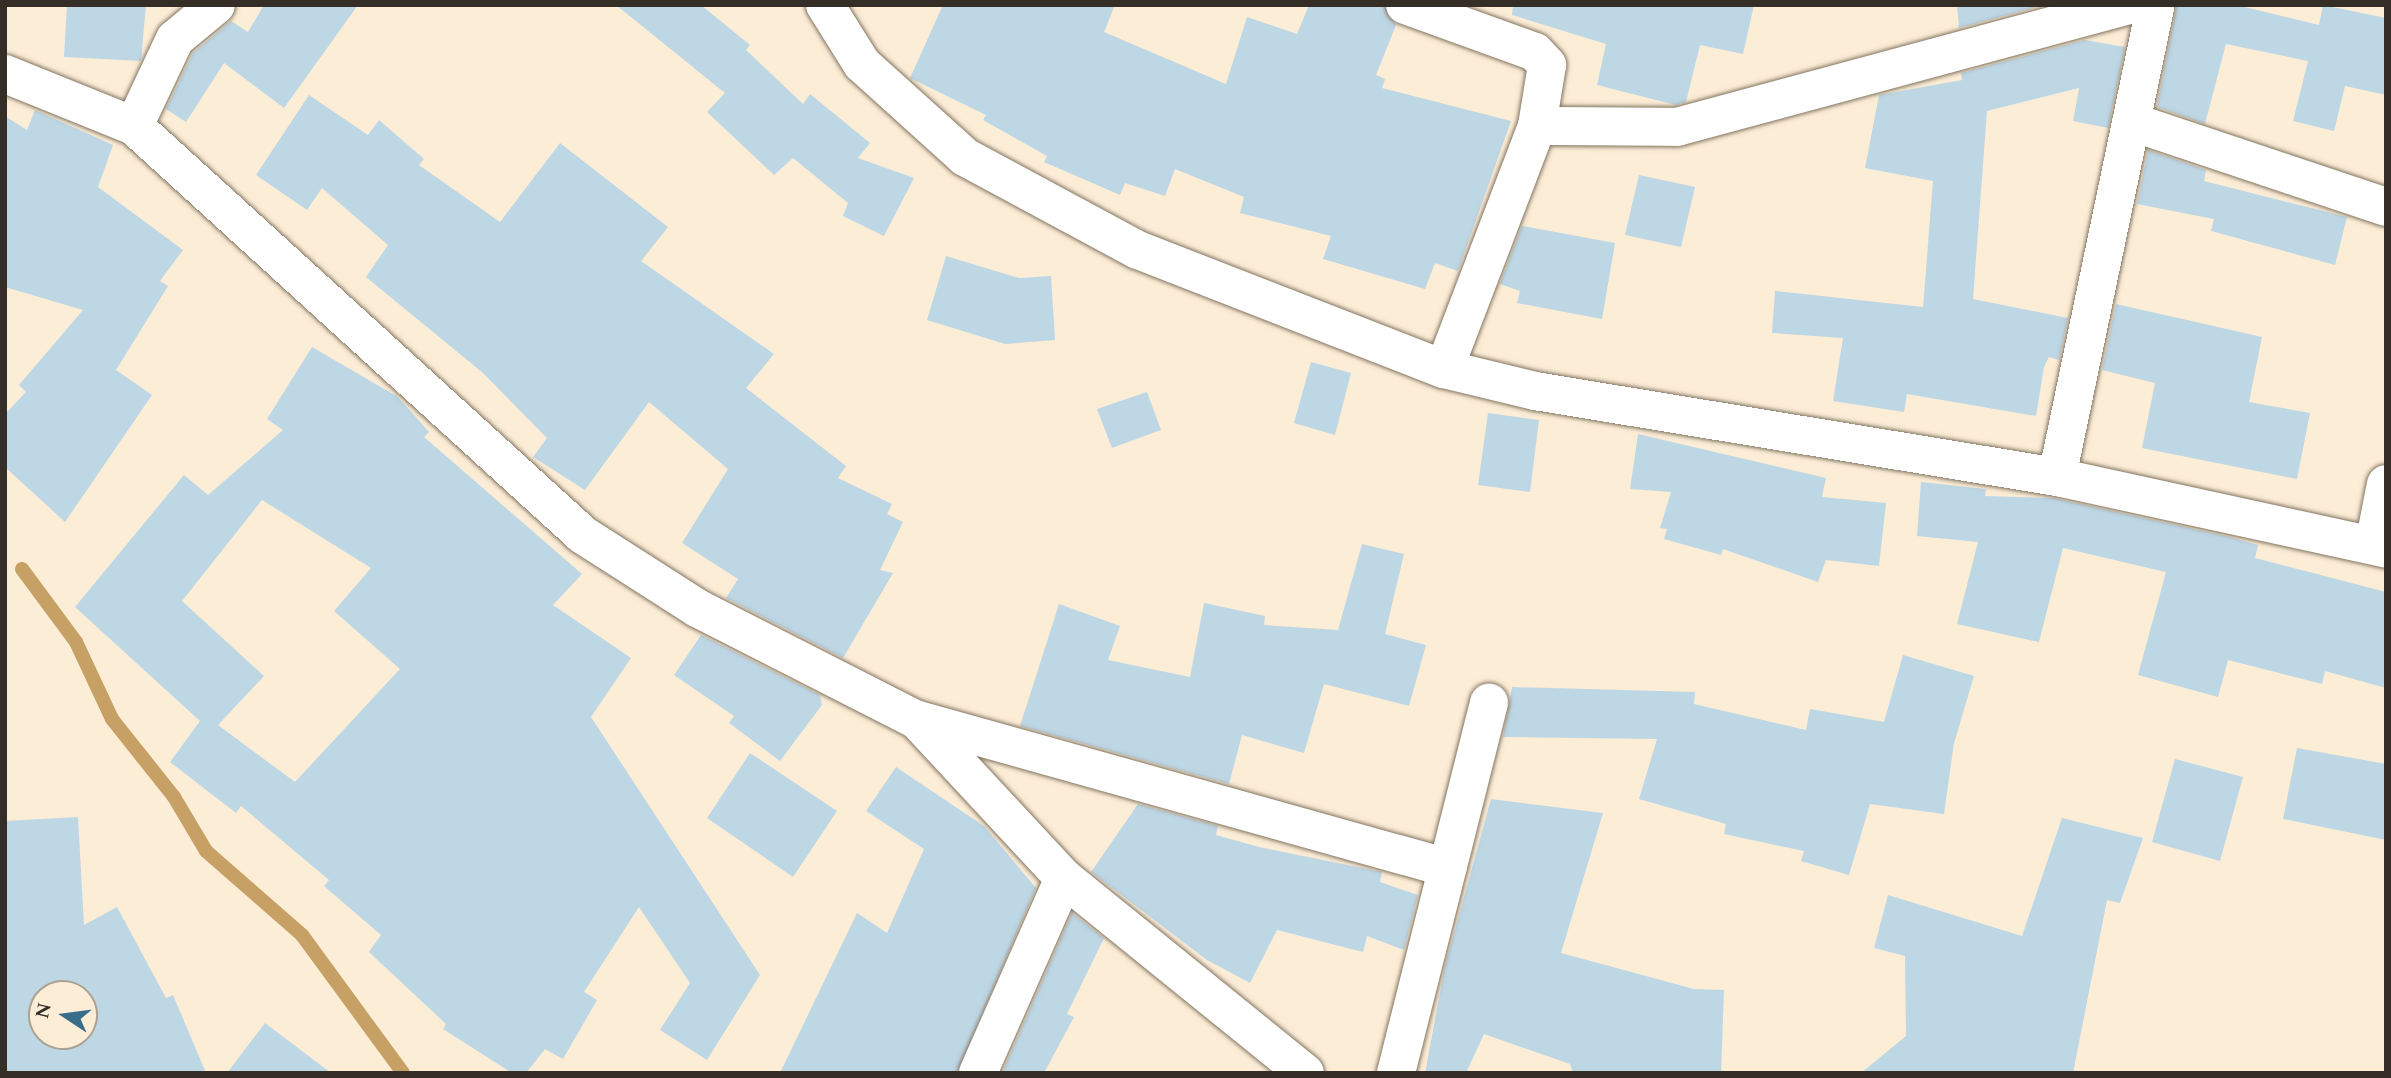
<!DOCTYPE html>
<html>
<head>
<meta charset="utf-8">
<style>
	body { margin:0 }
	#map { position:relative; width:2391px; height:1078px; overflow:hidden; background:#fcedd7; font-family:Spectral,serif }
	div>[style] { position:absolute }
	.stream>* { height:14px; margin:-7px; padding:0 7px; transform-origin:7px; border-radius:7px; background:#c6a065 }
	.building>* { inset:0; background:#bed7e5 }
	.roads { filter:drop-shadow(0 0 2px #827561) drop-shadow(0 0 2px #827561) }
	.minor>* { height:38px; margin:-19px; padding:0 19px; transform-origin:19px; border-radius:19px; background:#fff }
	span { translate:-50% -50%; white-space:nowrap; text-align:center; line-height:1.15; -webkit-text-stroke:5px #fcedd7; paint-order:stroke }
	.frame { position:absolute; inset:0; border:7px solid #342e26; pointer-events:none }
	.north { position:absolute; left:28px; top:980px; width:70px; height:70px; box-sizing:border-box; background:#fcedd7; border:2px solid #aca190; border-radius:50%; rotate:283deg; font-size:19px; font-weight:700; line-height:28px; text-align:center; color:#342e26 }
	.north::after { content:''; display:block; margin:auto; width:24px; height:32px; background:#396e8a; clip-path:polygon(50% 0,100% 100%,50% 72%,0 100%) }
</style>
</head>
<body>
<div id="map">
	<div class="stream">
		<div style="left:22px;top:569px;width:91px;rotate:53.5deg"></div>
		<div style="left:76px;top:642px;width:85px;rotate:64.9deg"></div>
		<div style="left:112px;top:719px;width:100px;rotate:51.5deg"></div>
		<div style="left:174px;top:797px;width:63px;rotate:59.3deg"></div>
		<div style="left:206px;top:851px;width:128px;rotate:41.2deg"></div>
		<div style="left:302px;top:935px;width:171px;rotate:53.8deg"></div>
	</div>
	<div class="building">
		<div style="clip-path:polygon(67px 5px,146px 5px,141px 61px,64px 57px)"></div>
		<div style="clip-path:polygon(264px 5px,358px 5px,284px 108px,224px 63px,186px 122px,166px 109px,193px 53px,231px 21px,248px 32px)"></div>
		<div style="clip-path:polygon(616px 5px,701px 5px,750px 45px,746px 50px,803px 104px,810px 94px,870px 143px,858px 158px,914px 178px,884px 236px,843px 216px,848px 203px,793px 158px,774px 175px,707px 112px,725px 93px)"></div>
		<div style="clip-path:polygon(943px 5px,1115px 5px,1104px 32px,1226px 84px,1247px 17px,1297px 34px,1309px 5px,1384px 5px,1396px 25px,1376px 75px,1385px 79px,1382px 88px,1511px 121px,1458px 271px,1435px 263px,1425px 289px,1323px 259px,1331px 236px,1240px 213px,1244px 197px,1175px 169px,1165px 196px,1125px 183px,1120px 195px,1044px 162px,1047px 156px,983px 120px,986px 115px,910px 78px)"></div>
		<div style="clip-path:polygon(1513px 5px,1754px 5px,1743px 54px,1700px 45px,1686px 102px,1676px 105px,1597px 85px,1606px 44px,1512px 15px)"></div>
		<div style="clip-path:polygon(1957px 5px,2044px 5px,1959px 28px)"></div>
		<div style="clip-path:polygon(2177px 5px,2236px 5px,2319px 25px,2323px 5px,2386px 18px,2386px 95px,2345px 86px,2334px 131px,2293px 121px,2308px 61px,2226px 44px,2205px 124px,2157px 107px)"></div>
		<div style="clip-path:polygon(2085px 40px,2125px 47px,2108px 128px,2073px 121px,2079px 88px,1987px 111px,1973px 299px,2068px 318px,2059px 360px,2049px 357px,2044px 367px,2036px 416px,1907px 394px,1904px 412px,1833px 401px,1843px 338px,1772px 333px,1775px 291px,1923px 307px,1933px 181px,1865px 168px,1879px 95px,1962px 80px,1961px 73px)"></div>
		<div style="clip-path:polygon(309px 95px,368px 135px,379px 120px,424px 159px,419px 165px,500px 222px,560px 143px,668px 227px,641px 261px,774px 354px,746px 388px,846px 466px,838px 478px,892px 504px,887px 514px,903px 522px,880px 570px,893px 573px,843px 658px,726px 598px,738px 579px,682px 543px,728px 469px,649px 402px,585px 490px,533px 457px,547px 438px,483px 373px,366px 277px,388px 245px,322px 188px,307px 210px,256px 175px)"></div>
		<div style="clip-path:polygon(35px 110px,113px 145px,98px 187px,183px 250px,160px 281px,168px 286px,116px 370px,152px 395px,65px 522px,5px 467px,5px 414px,26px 392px,19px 385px,83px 310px,5px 287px,5px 116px,27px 130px)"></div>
		<div style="clip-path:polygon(2148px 150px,2206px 170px,2204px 181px,2347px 217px,2335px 265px,2211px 231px,2214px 219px,2137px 204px)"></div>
		<div style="clip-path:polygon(1639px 175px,1695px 187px,1681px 247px,1625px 235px)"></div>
		<div style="clip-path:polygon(1522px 226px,1615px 243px,1602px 319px,1517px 303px,1520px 291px,1500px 284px)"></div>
		<div style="clip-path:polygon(946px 256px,1019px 278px,1051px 276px,1055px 340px,1005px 344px,927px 320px)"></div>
		<div style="clip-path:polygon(2116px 304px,2262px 337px,2249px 402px,2310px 413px,2297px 479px,2142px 448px,2155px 383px,2102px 370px)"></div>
		<div style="clip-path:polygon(evenodd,312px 347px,398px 397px,429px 432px,424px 437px,582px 574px,553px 605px,631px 658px,591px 717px,760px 975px,707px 1060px,660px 1030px,690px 983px,639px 907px,584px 992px,597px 1000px,563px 1059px,545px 1049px,526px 1073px,512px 1073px,443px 1029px,446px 1024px,369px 952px,381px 935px,324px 886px,329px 880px,241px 806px,236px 813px,170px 762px,200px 721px,75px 607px,184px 475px,208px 495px,283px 430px,267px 419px,312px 347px,262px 500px,371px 568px,334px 611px,400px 669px,295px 782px,218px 725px,264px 676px,182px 601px,262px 500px)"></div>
		<div style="clip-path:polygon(1311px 362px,1351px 373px,1335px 435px,1294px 423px)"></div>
		<div style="clip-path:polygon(1147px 392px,1161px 430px,1112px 448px,1097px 409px)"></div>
		<div style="clip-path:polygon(1488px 413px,1539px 420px,1530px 492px,1478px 485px)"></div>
		<div style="clip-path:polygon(1638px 434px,1826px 478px,1822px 497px,1886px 503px,1879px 566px,1826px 560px,1818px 582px,1723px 549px,1721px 555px,1664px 539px,1667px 529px,1660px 528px,1671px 492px,1630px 489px)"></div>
		<div style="clip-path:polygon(1921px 482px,1986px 489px,1985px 496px,2053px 498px,2230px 537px,2258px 545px,2255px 558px,2386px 592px,2386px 688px,2325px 671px,2322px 684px,2228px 660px,2218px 697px,2138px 675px,2166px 572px,2063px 548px,2039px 642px,1957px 624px,1978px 542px,1917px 536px)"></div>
		<div style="clip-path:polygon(1362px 544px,1404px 554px,1385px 634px,1426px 645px,1409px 706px,1324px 684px,1304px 753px,1242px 735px,1229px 784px,1020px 726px,1059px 604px,1120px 626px,1108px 660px,1190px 677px,1204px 603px,1265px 616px,1264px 625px,1338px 630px)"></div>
		<div style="clip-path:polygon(701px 635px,820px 695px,822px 705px,780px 761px,729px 723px,734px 716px,674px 675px)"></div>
		<div style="clip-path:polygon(1903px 655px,1974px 676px,1954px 743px,1944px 814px,1870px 804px,1849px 875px,1801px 861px,1804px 851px,1724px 834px,1726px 824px,1639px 799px,1657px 739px,1503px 737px,1512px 687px,1695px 692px,1694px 704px,1806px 730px,1810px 709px,1884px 722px)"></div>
		<div style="clip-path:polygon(2297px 748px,2386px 764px,2386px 840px,2283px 819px)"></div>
		<div style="clip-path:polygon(750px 753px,837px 811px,793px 877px,707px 818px)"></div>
		<div style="clip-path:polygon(2175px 759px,2243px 777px,2220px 861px,2152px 842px)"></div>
		<div style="clip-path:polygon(896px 767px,984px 826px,1036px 888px,957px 1073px,780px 1073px,857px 913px,887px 933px,924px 849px,866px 811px)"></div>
		<div style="clip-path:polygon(1491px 799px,1603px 813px,1561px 953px,1694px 989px,1724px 990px,1721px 1073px,1573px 1073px,1570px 1064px,1484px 1034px,1466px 1073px,1425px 1073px,1445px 966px)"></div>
		<div style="clip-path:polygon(1138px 804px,1218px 826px,1216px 835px,1259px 847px,1382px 872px,1380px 882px,1418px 895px,1404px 950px,1367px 936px,1363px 952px,1277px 930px,1250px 983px,1207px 960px,1091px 872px)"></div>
		<div style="clip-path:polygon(evenodd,78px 817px,84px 925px,117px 907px,166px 998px,173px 995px,206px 1073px,5px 1073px,5px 821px,78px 817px,42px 994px,84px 994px,84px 1036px,42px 1036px,42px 994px)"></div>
		<div style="clip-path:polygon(2062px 818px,2143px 838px,2120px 903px,2107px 900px,2073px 1073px,1861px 1073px,1906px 1036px,1905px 956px,1874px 948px,1888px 895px,2022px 936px)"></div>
		<div style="clip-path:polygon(1072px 913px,1104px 938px,1067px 1014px,1074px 1017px,1044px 1073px,1002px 1073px)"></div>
		<div style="clip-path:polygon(265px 1023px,331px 1073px,227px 1073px)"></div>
	</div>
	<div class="roads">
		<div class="minor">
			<div style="left:825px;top:5px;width:70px;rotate:57.9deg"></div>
			<div style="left:862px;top:64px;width:139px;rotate:42.1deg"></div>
			<div style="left:965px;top:157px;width:196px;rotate:28.3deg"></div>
			<div style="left:1138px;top:250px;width:328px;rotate:21.3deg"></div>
			<div style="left:1444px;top:369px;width:94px;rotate:13.6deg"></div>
			<div style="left:1535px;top:391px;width:529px;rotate:9.36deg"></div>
			<div style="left:2057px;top:477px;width:337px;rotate:12.3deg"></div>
			<div style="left:1405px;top:5px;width:138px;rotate:19.9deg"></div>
			<div style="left:1535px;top:52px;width:18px;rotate:47deg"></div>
			<div style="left:1547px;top:65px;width:62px;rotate:99.3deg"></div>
			<div style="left:1537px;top:126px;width:260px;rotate:110.9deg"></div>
			<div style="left:5px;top:74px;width:139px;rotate:22deg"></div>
			<div style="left:134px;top:126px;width:607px;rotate:42.33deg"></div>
			<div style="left:583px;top:535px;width:135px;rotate:32.6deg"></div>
			<div style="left:697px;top:608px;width:245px;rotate:27deg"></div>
			<div style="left:915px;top:719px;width:553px;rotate:15.62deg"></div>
			<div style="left:2132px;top:122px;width:268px;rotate:18.5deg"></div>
			<div style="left:134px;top:126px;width:96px;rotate:-64.8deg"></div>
			<div style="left:175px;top:39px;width:53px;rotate:-39.7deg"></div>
			<div style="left:1537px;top:126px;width:140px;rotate:0.4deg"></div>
			<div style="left:1677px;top:127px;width:468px;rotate:-15.1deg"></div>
			<div style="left:2057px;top:477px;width:482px;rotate:-78.2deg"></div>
			<div style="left:2374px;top:545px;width:62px;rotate:-78.9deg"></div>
			<div style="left:917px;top:720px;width:216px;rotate:47.1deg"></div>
			<div style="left:1064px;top:878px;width:310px;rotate:39deg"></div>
			<div style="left:978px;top:1073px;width:213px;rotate:-66.2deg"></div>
			<div style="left:1396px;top:1073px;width:382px;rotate:-75.9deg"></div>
		</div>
	</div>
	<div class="frame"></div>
	<div class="north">N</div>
</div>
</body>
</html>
